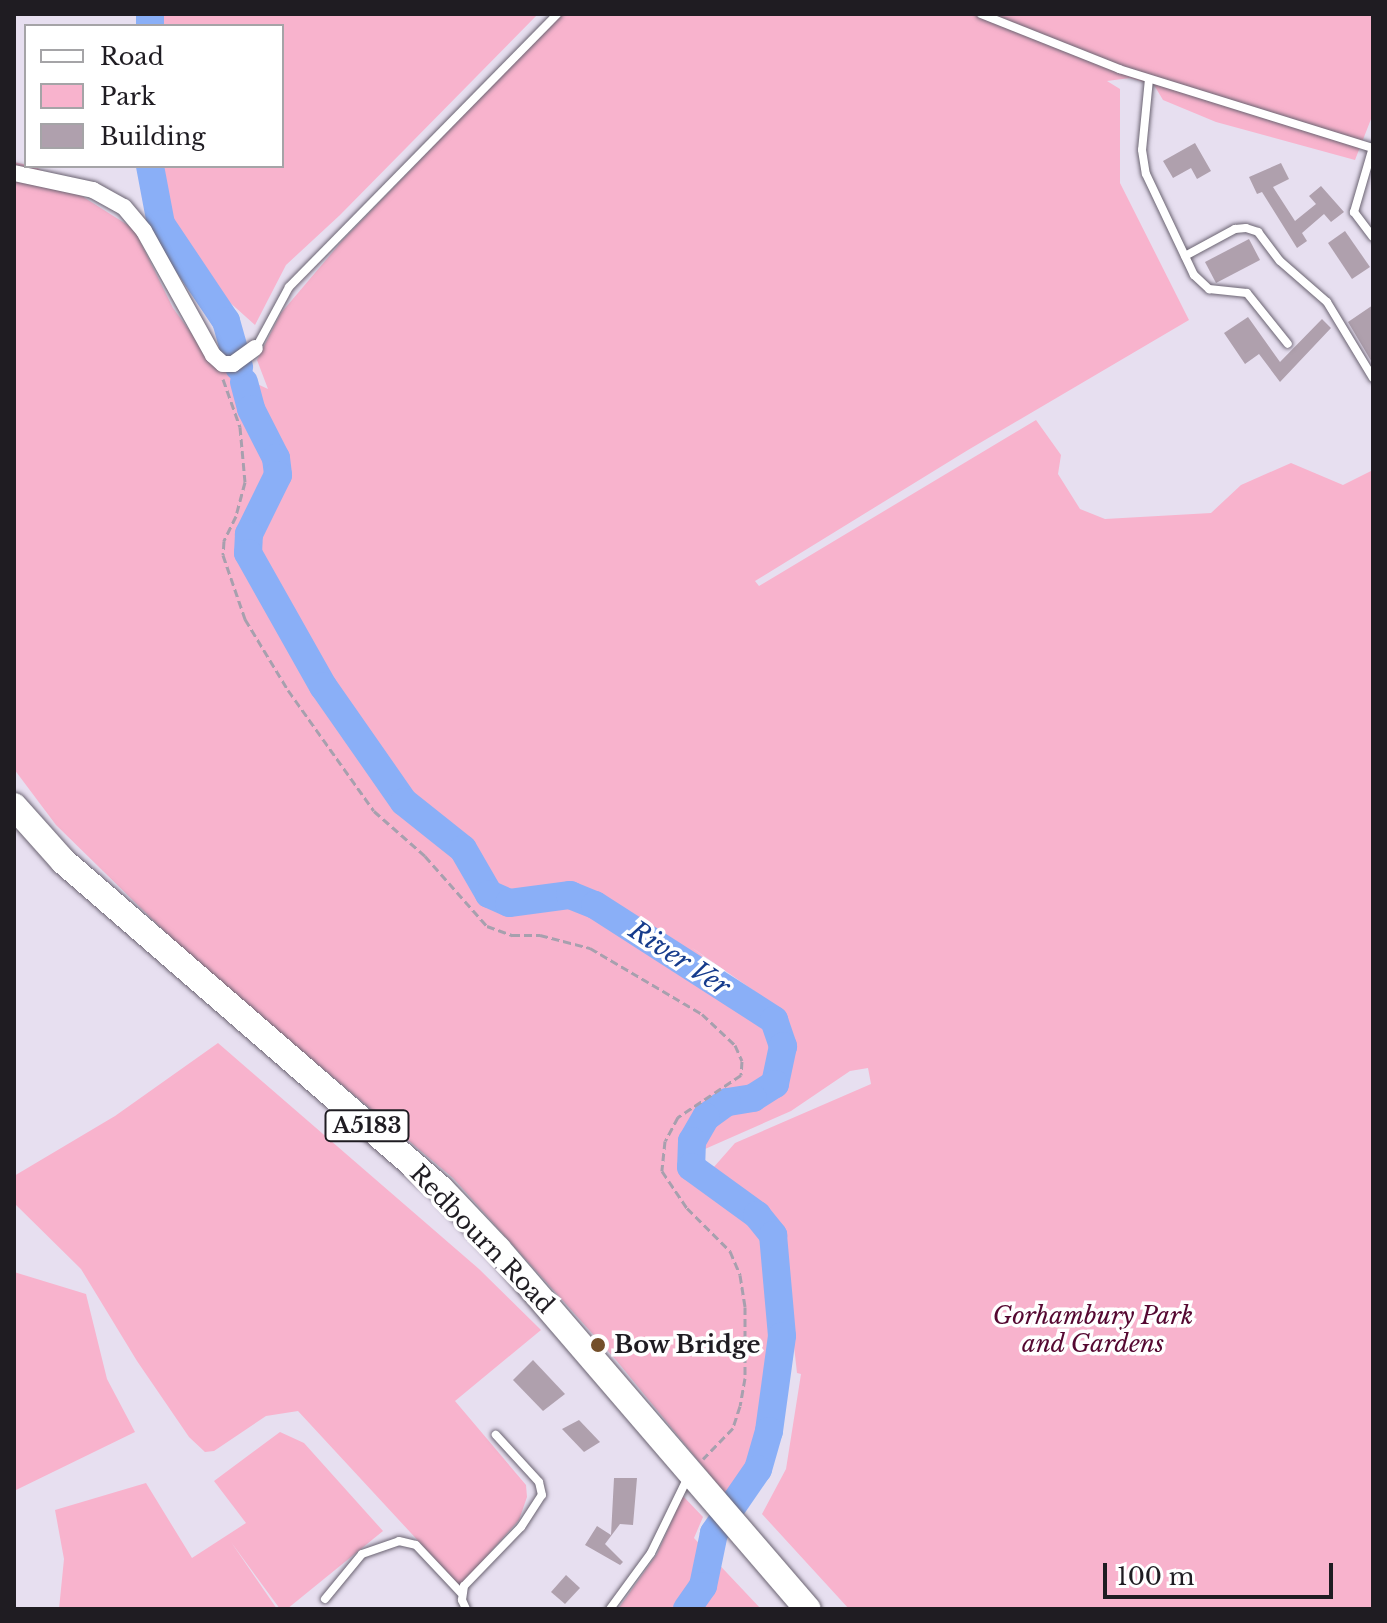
<!DOCTYPE html>
<html>
<head>
<meta charset="utf-8">
<style>
	body { margin:0 }
	#map { position:relative; width:1387px; height:1623px; overflow:hidden; background:#e7dff0; font-family:"Libre Baskerville",serif }
	div>[style] { position:absolute }
	.green>* { inset:0; background:#f8b3cd }
	.river>* { height:28px; margin:-14px; padding:0 14px; transform-origin:14px; border-radius:14px; background:#8aaff7 }
	.building>* { inset:0; background:#afa0ad }
	.path>* { height:3px; margin-top:-1.5px; transform-origin:0; background:repeating-linear-gradient(90deg,#a7a0ae 0 8px,transparent 0 12px) }
	.roads { filter:drop-shadow(0 0 2px #6a6371) drop-shadow(0 0 2px #6a6371) }
	.lane>* { height:8px; margin:-4px; padding:0 4px; transform-origin:4px; border-radius:4px; background:#fff }
	.street>* { height:16px; margin:-8px; padding:0 8px; transform-origin:8px; border-radius:8px; background:#fff }
	.primary>* { height:26px; margin:-13px; padding:0 13px; transform-origin:13px; border-radius:13px; background:#fff }
	.dots>* { width:22px; height:22px; translate:-50% -50%; box-sizing:border-box; border:4px solid #fff; border-radius:50% }
	span { translate:-50% -50%; white-space:nowrap; text-align:center; line-height:1.15; -webkit-text-stroke:7px #fff; paint-order:stroke }
	.shield-label span { padding:2px 6px; background:#fff; border:2px solid; border-radius:6px; -webkit-text-stroke-width:0 }
	.shield-label { font-size:22px; color:#1f1c22; font-weight:700 }
	.street-label { font-size:24px; color:#1f1c22 }
	.park-label { font-size:24px; color:#550831; font-style:italic }
	.poi-label { font-size:24px; color:#1f1c22; font-weight:700 }
	.left { translate:0 -50%; text-align:left }
	.water-label { font-size:26px; color:#153b8c; font-style:italic }
	.frame { position:absolute; inset:0; border:16px solid #1f1c22; pointer-events:none }
	.legend { position:absolute; left:24px; top:24px; width:260px; height:144px; box-sizing:border-box; background:#fff; border:2px solid #a5a4a7; margin:0; padding:10px 14px; list-style:none; font-size:24px; color:#1f1c22 }
	.legend li { display:flex; align-items:center; gap:16px; height:40px }
	.legend b { width:40px; border:2px solid #a5a4a7 }
	.scale { position:absolute; left:1103px; top:1563px; width:230px; height:36px; box-sizing:border-box; border:4px solid #1f1c22; border-top:0; padding-left:10px; font-size:24px; line-height:28px; white-space:nowrap; color:#1f1c22; -webkit-text-stroke:6px #fff; paint-order:stroke }
</style>
</head>
<body>
<div id="map">
	<div class="green">
		<div style="clip-path:polygon(158px 14px,538px 14px,340px 215px,286px 265px,255px 325px,217px 291px,169px 223px,161px 195px,160px 166px,282px 166px,282px 26px,156px 26px)"></div>
		<div style="clip-path:polygon(evenodd,561px 14px,1373px 14px,1373px 114px,1355px 160px,1216px 122px,1163px 100px,1154px 85px,1130px 78px,1107px 81px,1120px 89px,1120px 183px,1189px 320px,968px 450px,755px 581px,759px 586px,1036px 420px,1061px 455px,1058px 474px,1080px 509px,1105px 519px,1211px 513px,1241px 485px,1291px 463px,1343px 485px,1373px 470px,1373px 1609px,849px 1609px,762px 1514px,786px 1469px,801px 1374px,797px 1373px,782px 1238px,758px 1203px,713px 1168px,735px 1143px,871px 1084px,868px 1068px,850px 1071px,791px 1111px,680px 1160px,693px 1185px,763px 1234px,777px 1341px,754px 1464px,729px 1498px,616px 1360px,453px 1178px,197px 963px,56px 825px,14px 769px,14px 162px,36px 167px,134px 229px,173px 308px,213px 363px,268px 389px,257px 360px,281px 313px,342px 241px,561px 14px,691px 947px,780px 1009px,782px 1014px,781px 1014px,691px 947px)"></div>
		<div style="clip-path:polygon(218px 1043px,479px 1269px,541px 1330px,455px 1401px,526px 1485px,527px 1497px,519px 1520px,460px 1586px,298px 1411px,266px 1416px,214px 1451px,205px 1452px,189px 1437px,137px 1361px,81px 1269px,14px 1203px,14px 1176px,115px 1116px)"></div>
		<div style="clip-path:polygon(14px 1272px,86px 1294px,107px 1379px,135px 1432px,14px 1491px)"></div>
		<div style="clip-path:polygon(280px 1432px,304px 1443px,383px 1531px,287px 1609px,280px 1609px,231px 1542px,277px 1609px,59px 1609px,64px 1559px,55px 1510px,146px 1483px,192px 1558px,246px 1523px,214px 1481px)"></div>
		<div style="clip-path:polygon(683px 1496px,703px 1517px,694px 1538px,761px 1609px,618px 1609px,657px 1554px)"></div>
	</div>
	<div class="river">
		<div style="left:150px;top:26px;width:12px;rotate:-90deg"></div>
		<div style="left:150px;top:166px;width:59px;rotate:79.3deg"></div>
		<div style="left:161px;top:224px;width:117px;rotate:56.2deg"></div>
		<div style="left:226px;top:321px;width:48px;rotate:74.2deg"></div>
		<div style="left:244px;top:382px;width:28px;rotate:75deg"></div>
		<div style="left:251px;top:409px;width:55px;rotate:63deg"></div>
		<div style="left:276px;top:458px;width:17px;rotate:83deg"></div>
		<div style="left:278px;top:475px;width:66px;rotate:116.2deg"></div>
		<div style="left:249px;top:534px;width:19px;rotate:93deg"></div>
		<div style="left:248px;top:553px;width:153px;rotate:60.6deg"></div>
		<div style="left:323px;top:686px;width:141px;rotate:55.1deg"></div>
		<div style="left:404px;top:802px;width:75px;rotate:38.5deg"></div>
		<div style="left:463px;top:849px;width:52px;rotate:60deg"></div>
		<div style="left:489px;top:894px;width:22px;rotate:24deg"></div>
		<div style="left:509px;top:903px;width:62px;rotate:-7.5deg"></div>
		<div style="left:570px;top:895px;width:27px;rotate:22deg"></div>
		<div style="left:595px;top:905px;width:213px;rotate:32.7deg"></div>
		<div style="left:774px;top:1020px;width:28px;rotate:71deg"></div>
		<div style="left:783px;top:1046px;width:39px;rotate:102deg"></div>
		<div style="left:775px;top:1084px;width:26px;rotate:148deg"></div>
		<div style="left:753px;top:1098px;width:26px;rotate:171deg"></div>
		<div style="left:727px;top:1102px;width:26px;rotate:144deg"></div>
		<div style="left:706px;top:1117px;width:28px;rotate:120deg"></div>
		<div style="left:692px;top:1141px;width:26px;rotate:92deg"></div>
		<div style="left:691px;top:1167px;width:82px;rotate:36deg"></div>
		<div style="left:757px;top:1215px;width:26px;rotate:51deg"></div>
		<div style="left:773px;top:1235px;width:101px;rotate:84.9deg"></div>
		<div style="left:782px;top:1336px;width:96px;rotate:97.8deg"></div>
		<div style="left:769px;top:1431px;width:40px;rotate:106deg"></div>
		<div style="left:758px;top:1469px;width:78px;rotate:124.5deg"></div>
		<div style="left:714px;top:1533px;width:54px;rotate:101.7deg"></div>
		<div style="left:703px;top:1586px;width:28px;rotate:125deg"></div>
	</div>
	<div class="building">
		<div style="clip-path:polygon(1195px 143px,1211px 171px,1197px 179px,1191px 168px,1173px 178px,1163px 161px)"></div>
		<div style="clip-path:polygon(1281px 163px,1289px 179px,1273px 187px,1295px 221px,1316px 204px,1309px 196px,1321px 186px,1344px 212px,1331px 222px,1324px 214px,1302px 233px,1307px 241px,1297px 248px,1262px 192px,1257px 194px,1249px 177px)"></div>
		<div style="clip-path:polygon(1345px 231px,1370px 267px,1352px 279px,1328px 243px)"></div>
		<div style="clip-path:polygon(1249px 239px,1260px 260px,1216px 283px,1205px 262px)"></div>
		<div style="clip-path:polygon(1373px 305px,1373px 364px,1348px 322px)"></div>
		<div style="clip-path:polygon(1248px 317px,1280px 362px,1322px 319px,1331px 328px,1280px 382px,1259px 354px,1245px 364px,1224px 333px)"></div>
		<div style="clip-path:polygon(533px 1360px,565px 1394px,543px 1411px,513px 1380px)"></div>
		<div style="clip-path:polygon(579px 1420px,600px 1442px,584px 1452px,562px 1429px)"></div>
		<div style="clip-path:polygon(614px 1478px,637px 1478px,633px 1525px,620px 1524px,605px 1544px,623px 1562px,620px 1565px,585px 1545px,597px 1526px,611px 1535px)"></div>
		<div style="clip-path:polygon(566px 1575px,580px 1588px,565px 1604px,551px 1592px)"></div>
	</div>
	<div class="path">
		<div style="left:223px;top:379px;width:51px;rotate:70.5deg"></div>
		<div style="left:240px;top:427px;width:55px;rotate:84.8deg"></div>
		<div style="left:245px;top:482px;width:35px;rotate:105deg"></div>
		<div style="left:236px;top:516px;width:28px;rotate:116deg"></div>
		<div style="left:224px;top:541px;width:14px;rotate:94deg"></div>
		<div style="left:223px;top:555px;width:68px;rotate:71deg"></div>
		<div style="left:245px;top:619px;width:83px;rotate:58.8deg"></div>
		<div style="left:288px;top:690px;width:148px;rotate:54.6deg"></div>
		<div style="left:374px;top:811px;width:68px;rotate:41.4deg"></div>
		<div style="left:425px;top:856px;width:94px;rotate:48.5deg"></div>
		<div style="left:487px;top:926px;width:27px;rotate:20deg"></div>
		<div style="left:512px;top:935px;width:28px"></div>
		<div style="left:540px;top:935px;width:52px;rotate:14.6deg"></div>
		<div style="left:590px;top:948px;width:130px;rotate:30.5deg"></div>
		<div style="left:702px;top:1014px;width:45px;rotate:43.2deg"></div>
		<div style="left:735px;top:1045px;width:17px;rotate:66deg"></div>
		<div style="left:742px;top:1061px;width:14px;rotate:94deg"></div>
		<div style="left:741px;top:1075px;width:76px;rotate:146.3deg"></div>
		<div style="left:678px;top:1117px;width:27px;rotate:118deg"></div>
		<div style="left:665px;top:1141px;width:30px;rotate:96deg"></div>
		<div style="left:662px;top:1171px;width:45px;rotate:56deg"></div>
		<div style="left:687px;top:1208px;width:61px;rotate:45deg"></div>
		<div style="left:730px;top:1251px;width:26px;rotate:67deg"></div>
		<div style="left:740px;top:1275px;width:32px;rotate:81deg"></div>
		<div style="left:745px;top:1307px;width:71px;rotate:90deg"></div>
		<div style="left:745px;top:1378px;width:28px;rotate:100deg"></div>
		<div style="left:740px;top:1406px;width:23px;rotate:108deg"></div>
		<div style="left:733px;top:1428px;width:43px;rotate:134.1deg"></div>
	</div>
	<div class="roads">
		<div class="lane">
			<div style="left:981px;top:14px;width:149px;rotate:21.7deg"></div>
			<div style="left:1119px;top:69px;width:266px;rotate:17.3deg"></div>
			<div style="left:1149px;top:79px;width:71px;rotate:95.6deg"></div>
			<div style="left:1142px;top:150px;width:24px;rotate:81deg"></div>
			<div style="left:1146px;top:174px;width:112px;rotate:64.6deg"></div>
			<div style="left:1194px;top:275px;width:21px;rotate:43deg"></div>
			<div style="left:1209px;top:289px;width:38px;rotate:6deg"></div>
			<div style="left:1247px;top:293px;width:65px;rotate:51.2deg"></div>
			<div style="left:1373px;top:147px;width:68px;rotate:106.3deg"></div>
			<div style="left:1354px;top:212px;width:31px;rotate:53deg"></div>
			<div style="left:1185px;top:256px;width:57px;rotate:-28.4deg"></div>
			<div style="left:1235px;top:229px;width:11px;rotate:-5deg"></div>
			<div style="left:1246px;top:228px;width:13px;rotate:18deg"></div>
			<div style="left:1258px;top:232px;width:36px;rotate:53deg"></div>
			<div style="left:1280px;top:261px;width:62px;rotate:41.1deg"></div>
			<div style="left:1327px;top:302px;width:89px;rotate:58.8deg"></div>
			<div style="left:256px;top:348px;width:69px;rotate:-61.6deg"></div>
			<div style="left:289px;top:287px;width:383px;rotate:-45.5deg"></div>
			<div style="left:325px;top:1599px;width:58px;rotate:-50.6deg"></div>
			<div style="left:362px;top:1554px;width:39px;rotate:-19deg"></div>
			<div style="left:399px;top:1541px;width:17px;rotate:13deg"></div>
			<div style="left:416px;top:1545px;width:67px;rotate:46.8deg"></div>
			<div style="left:466px;top:1609px;width:10px;rotate:-114deg"></div>
			<div style="left:462px;top:1600px;width:14px;rotate:-82deg"></div>
			<div style="left:464px;top:1586px;width:82px;rotate:-46deg"></div>
			<div style="left:521px;top:1527px;width:38px;rotate:-57deg"></div>
			<div style="left:542px;top:1495px;width:13px;rotate:-103deg"></div>
			<div style="left:539px;top:1482px;width:64px;rotate:-132.5deg"></div>
			<div style="left:610px;top:1609px;width:69px;rotate:-53.8deg"></div>
			<div style="left:651px;top:1553px;width:87px;rotate:-64deg"></div>
		</div>
		<div class="street">
			<div style="left:14px;top:173px;width:81px;rotate:12.1deg"></div>
			<div style="left:93px;top:190px;width:35px;rotate:29deg"></div>
			<div style="left:124px;top:207px;width:31px;rotate:50deg"></div>
			<div style="left:144px;top:231px;width:142px;rotate:60.9deg"></div>
			<div style="left:213px;top:355px;width:13px;rotate:42deg"></div>
			<div style="left:223px;top:364px;width:10px"></div>
			<div style="left:233px;top:364px;width:27px;rotate:-36deg"></div>
		</div>
		<div class="primary">
			<div style="left:14px;top:806px;width:74px;rotate:48.3deg"></div>
			<div style="left:63px;top:861px;width:500px;rotate:40.95deg"></div>
			<div style="left:441px;top:1189px;width:83px;rotate:46.5deg"></div>
			<div style="left:498px;top:1249px;width:475px;rotate:49.3deg"></div>
		</div>
	</div>
	<div class="dots">
		<div style="left:598px;top:1345px;background:#744f2a"></div>
	</div>
	<div class="shield-label">
		<span style="left:367px;top:1126px">A5183</span>
	</div>
	<div class="street-label">
		<span style="left:482px;top:1239px;rotate:46deg">Redbourn Road</span>
	</div>
	<div class="park-label">
		<span style="left:1093px;top:1330px">Gorhambury Park<br>and Gardens</span>
	</div>
	<div class="poi-label">
		<span class="left" style="left:614px;top:1345px">Bow Bridge</span>
	</div>
	<div class="water-label">
		<span style="left:679px;top:959px;rotate:33deg">River Ver</span>
	</div>
	<div class="frame"></div>
	<ul class="legend">
	<li><b style="height:10px;background:#fff"></b>Road</li>
	<li><b style="height:22px;background:#f8b3cd"></b>Park</li>
	<li><b style="height:22px;background:#afa0ad"></b>Building</li>
	</ul>
	<div class="scale">100 m</div>
</div>
</body>
</html>
